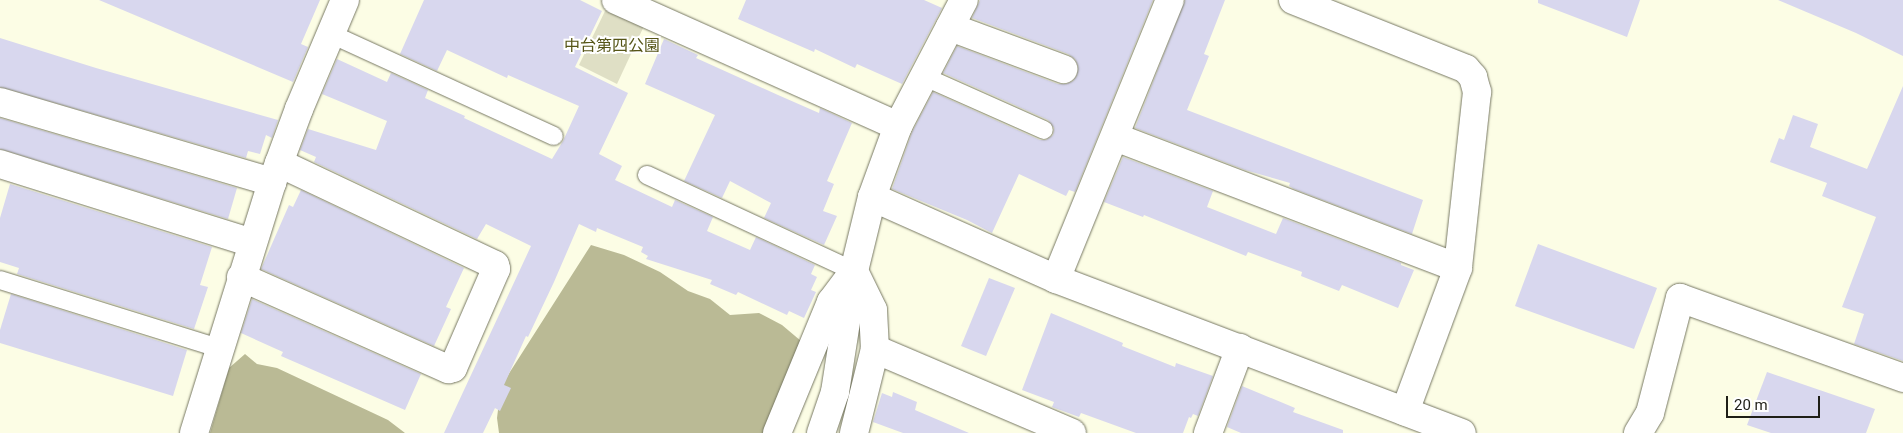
<!DOCTYPE html>
<html>
<head>
<meta charset="utf-8">
<style>
	body { margin:0 }
	#map { position:relative; width:1903px; height:433px; overflow:hidden; background:#fcfde5; font-family:Roboto,"Noto Sans JP",sans-serif }
	div>[style] { position:absolute }
	.green>* { inset:0; background:#dfdfc5 }
	.forest>* { inset:0; background:#baba95 }
	.building>* { inset:0; background:#d8d7ee }
	.roads { filter:drop-shadow(0 0 1px #777863) drop-shadow(0 0 1px #777863) }
	.lane>* { height:18px; margin:-9px; padding:0 9px; transform-origin:9px; border-radius:9px; background:#fff }
	.street>* { height:28px; margin:-14px; padding:0 14px; transform-origin:14px; border-radius:14px; background:#fff }
	span { translate:-50% -50%; white-space:nowrap; text-align:center; line-height:1.15; -webkit-text-stroke:4px #fff; paint-order:stroke }
	.park-label { font-size:16px; color:#565517 }
	.scale { position:absolute; left:1726px; top:396px; width:94px; height:22px; box-sizing:border-box; border:2px solid #1f1f17; border-top:0; padding-left:6px; font-size:15px; line-height:18px; white-space:nowrap; color:#1f1f17; -webkit-text-stroke:4px #fff; paint-order:stroke }
</style>
</head>
<body>
<div id="map">
	<div class="green">
		<div style="clip-path:polygon(606px 9px,644px 26px,617px 84px,579px 65px)"></div>
	</div>
	<div class="forest">
		<div style="clip-path:polygon(591px 245px,624px 255px,660px 272px,688px 291px,710px 299px,730px 315px,759px 313px,782px 325px,801px 341px,769px 433px,499px 433px,497px 418px,501px 386px)"></div>
		<div style="clip-path:polygon(245px 354px,257px 364px,277px 368px,388px 420px,405px 433px,210px 433px,229px 368px)"></div>
	</div>
	<div class="building">
		<div style="clip-path:polygon(99px 0,320px 0,301px 44px,308px 47px,293px 82px)"></div>
		<div style="clip-path:polygon(424px 0,580px 0,602px 11px,575px 67px,628px 93px,599px 154px,622px 166px,615px 180px,672px 207px,675px 200px,713px 217px,707px 231px,750px 250px,756px 237px,815px 265px,811px 274px,817px 277px,811px 290px,816px 292px,804px 318px,789px 311px,787px 315px,738px 292px,736px 295px,710px 284px,712px 280px,646px 259px,648px 256px,641px 252px,643px 247px,597px 228px,596px 232px,579px 224px,554px 282px,528px 337px,526px 336px,504px 385px,511px 388px,500px 411px,495px 408px,483px 433px,444px 433px,531px 246px,486px 224px,477px 239px,314px 162px,316px 157px,300px 150px,308px 129px,376px 150px,387px 121px,322px 94px,337px 59px,387px 82px,391px 73px,428px 90px,425px 98px,465px 116px,464px 118px,552px 159px,563px 141px,579px 106px,508px 75px,507px 78px,447px 50px,437px 71px,400px 54px)"></div>
		<div style="clip-path:polygon(746px 0,924px 0,942px 8px,902px 84px,857px 64px,855px 68px,815px 49px,814px 52px,738px 19px)"></div>
		<div style="clip-path:polygon(980px 0,1153px 0,1075px 192px,1069px 190px,1066px 196px,1019px 174px,992px 233px,967px 220px,892px 189px,912px 132px,933px 92px,1040px 140px,1046px 140px,1053px 135px,1054px 128px,1048px 120px,943px 73px,957px 46px,1058px 84px,1066px 84px,1073px 81px,1077px 75px,1078px 66px,1075px 59px,1068px 54px,972px 18px)"></div>
		<div style="clip-path:polygon(1185px 0,1225px 0,1204px 54px,1209px 56px,1187px 110px,1423px 200px,1412px 234px,1294px 189px,1289px 186px,1290px 183px,1245px 170px,1135px 128px)"></div>
		<div style="clip-path:polygon(1538px 0,1640px 0,1627px 37px,1538px 3px)"></div>
		<div style="clip-path:polygon(1778px 0,1903px 0,1903px 56px,1856px 33px)"></div>
		<div style="clip-path:polygon(0 38px,96px 68px,278px 120px,272px 138px,266px 135px,260px 154px,248px 151px,246px 158px,0 87px)"></div>
		<div style="clip-path:polygon(664px 39px,698px 55px,696px 58px,778px 95px,819px 113px,820px 108px,852px 123px,827px 181px,834px 184px,823px 211px,837px 216px,824px 245px,764px 218px,771px 203px,730px 181px,722px 198px,684px 181px,715px 115px,645px 84px)"></div>
		<div style="clip-path:polygon(1903px 86px,1903px 361px,1854px 344px,1864px 314px,1842px 307px,1876px 217px,1822px 196px,1827px 183px,1770px 162px,1779px 138px,1784px 140px,1793px 115px,1818px 124px,1810px 147px,1867px 169px)"></div>
		<div style="clip-path:polygon(0 118px,237px 188px,228px 219px,0 149px)"></div>
		<div style="clip-path:polygon(1123px 157px,1213px 191px,1207px 207px,1276px 234px,1283px 218px,1401px 263px,1401px 265px,1414px 270px,1398px 308px,1342px 285px,1339px 291px,1301px 276px,1302px 272px,1248px 252px,1246px 256px,1144px 215px,1143px 217px,1104px 202px)"></div>
		<div style="clip-path:polygon(10px 184px,212px 247px,200px 285px,208px 287px,194px 329px,17px 274px,19px 268px,0 262px,0 218px)"></div>
		<div style="clip-path:polygon(301px 190px,464px 268px,446px 307px,451px 309px,434px 346px,261px 269px,289px 205px,293px 207px)"></div>
		<div style="clip-path:polygon(1538px 244px,1657px 288px,1634px 349px,1515px 306px)"></div>
		<div style="clip-path:polygon(989px 278px,1015px 288px,986px 356px,961px 346px)"></div>
		<div style="clip-path:polygon(11px 294px,187px 350px,173px 396px,0 343px,0 330px)"></div>
		<div style="clip-path:polygon(252px 299px,421px 374px,405px 410px,281px 356px,283px 352px,241px 333px)"></div>
		<div style="clip-path:polygon(1051px 313px,1123px 343px,1122px 346px,1175px 367px,1176px 363px,1213px 376px,1198px 416px,1193px 414px,1191px 418px,1189px 417px,1183px 433px,1136px 433px,1081px 413px,1079px 417px,1052px 407px,1054px 402px,1022px 390px)"></div>
		<div style="clip-path:polygon(1767px 372px,1875px 409px,1866px 433px,1771px 433px,1747px 425px)"></div>
		<div style="clip-path:polygon(1242px 386px,1295px 408px,1293px 412px,1343px 430px,1343px 433px,1241px 433px,1227px 427px)"></div>
		<div style="clip-path:polygon(893px 392px,917px 402px,915px 410px,969px 433px,903px 433px,873px 422px,882px 393px,892px 397px)"></div>
	</div>
	<div class="roads">
		<div class="lane">
			<div style="left:331px;top:34px;width:245px;rotate:24.6deg"></div>
			<div style="left:925px;top:77px;width:130px;rotate:24deg"></div>
			<div style="left:647px;top:175px;width:228px;rotate:24.9deg"></div>
			<div style="left:0;top:280px;width:232px;rotate:17.3deg"></div>
		</div>
		<div class="street">
			<div style="left:616px;top:0;width:309px;rotate:24.1deg"></div>
			<div style="left:1293px;top:0;width:186px;rotate:21.7deg"></div>
			<div style="left:1466px;top:69px;width:11px;rotate:49deg"></div>
			<div style="left:1473px;top:77px;width:16px;rotate:75deg"></div>
			<div style="left:1477px;top:92px;width:177px;rotate:96.2deg"></div>
			<div style="left:1458px;top:268px;width:153px;rotate:110.3deg"></div>
			<div style="left:950px;top:27px;width:121px;rotate:20.4deg"></div>
			<div style="left:0;top:102px;width:284px;rotate:16.4deg"></div>
			<div style="left:1115px;top:137px;width:367px;rotate:20.9deg"></div>
			<div style="left:0;top:164px;width:264px;rotate:17.4deg"></div>
			<div style="left:872px;top:197px;width:201px;rotate:24deg"></div>
			<div style="left:1056px;top:279px;width:434px;rotate:20.8deg"></div>
			<div style="left:241px;top:277px;width:227px;rotate:24deg"></div>
			<div style="left:448px;top:369px;width:5px;rotate:-11deg"></div>
			<div style="left:453px;top:368px;width:108px;rotate:-66.5deg"></div>
			<div style="left:496px;top:269px;width:4px;rotate:-104deg"></div>
			<div style="left:495px;top:265px;width:239px;rotate:-154.7deg"></div>
			<div style="left:1056px;top:279px;width:301px;rotate:-67.8deg"></div>
			<div style="left:875px;top:349px;width:214px;rotate:23.1deg"></div>
			<div style="left:194px;top:433px;width:263px;rotate:-72.7deg"></div>
			<div style="left:272px;top:182px;width:78px;rotate:-69.7deg"></div>
			<div style="left:299px;top:109px;width:118px;rotate:-67.1deg"></div>
			<div style="left:777px;top:433px;width:142px;rotate:-67.6deg"></div>
			<div style="left:831px;top:302px;width:35px;rotate:-53deg"></div>
			<div style="left:821px;top:433px;width:43px;rotate:-71.1deg"></div>
			<div style="left:835px;top:392px;width:122px;rotate:-81.1deg"></div>
			<div style="left:854px;top:271px;width:76px;rotate:-76.3deg"></div>
			<div style="left:872px;top:197px;width:76px;rotate:-69.9deg"></div>
			<div style="left:898px;top:126px;width:142px;rotate:-62.4deg"></div>
			<div style="left:854px;top:433px;width:87px;rotate:-76deg"></div>
			<div style="left:875px;top:349px;width:39px;rotate:-93deg"></div>
			<div style="left:873px;top:310px;width:43px;rotate:-116deg"></div>
			<div style="left:1208px;top:433px;width:91px;rotate:-69.4deg"></div>
			<div style="left:1638px;top:433px;width:23px;rotate:-59deg"></div>
			<div style="left:1650px;top:413px;width:119px;rotate:-75.4deg"></div>
			<div style="left:1680px;top:298px;width:237px;rotate:19.7deg"></div>
		</div>
	</div>
	<div class="park-label">
		<span style="left:612px;top:46px">中台第四公園</span>
	</div>
	<div class="scale">20 m</div>
</div>
</body>
</html>
